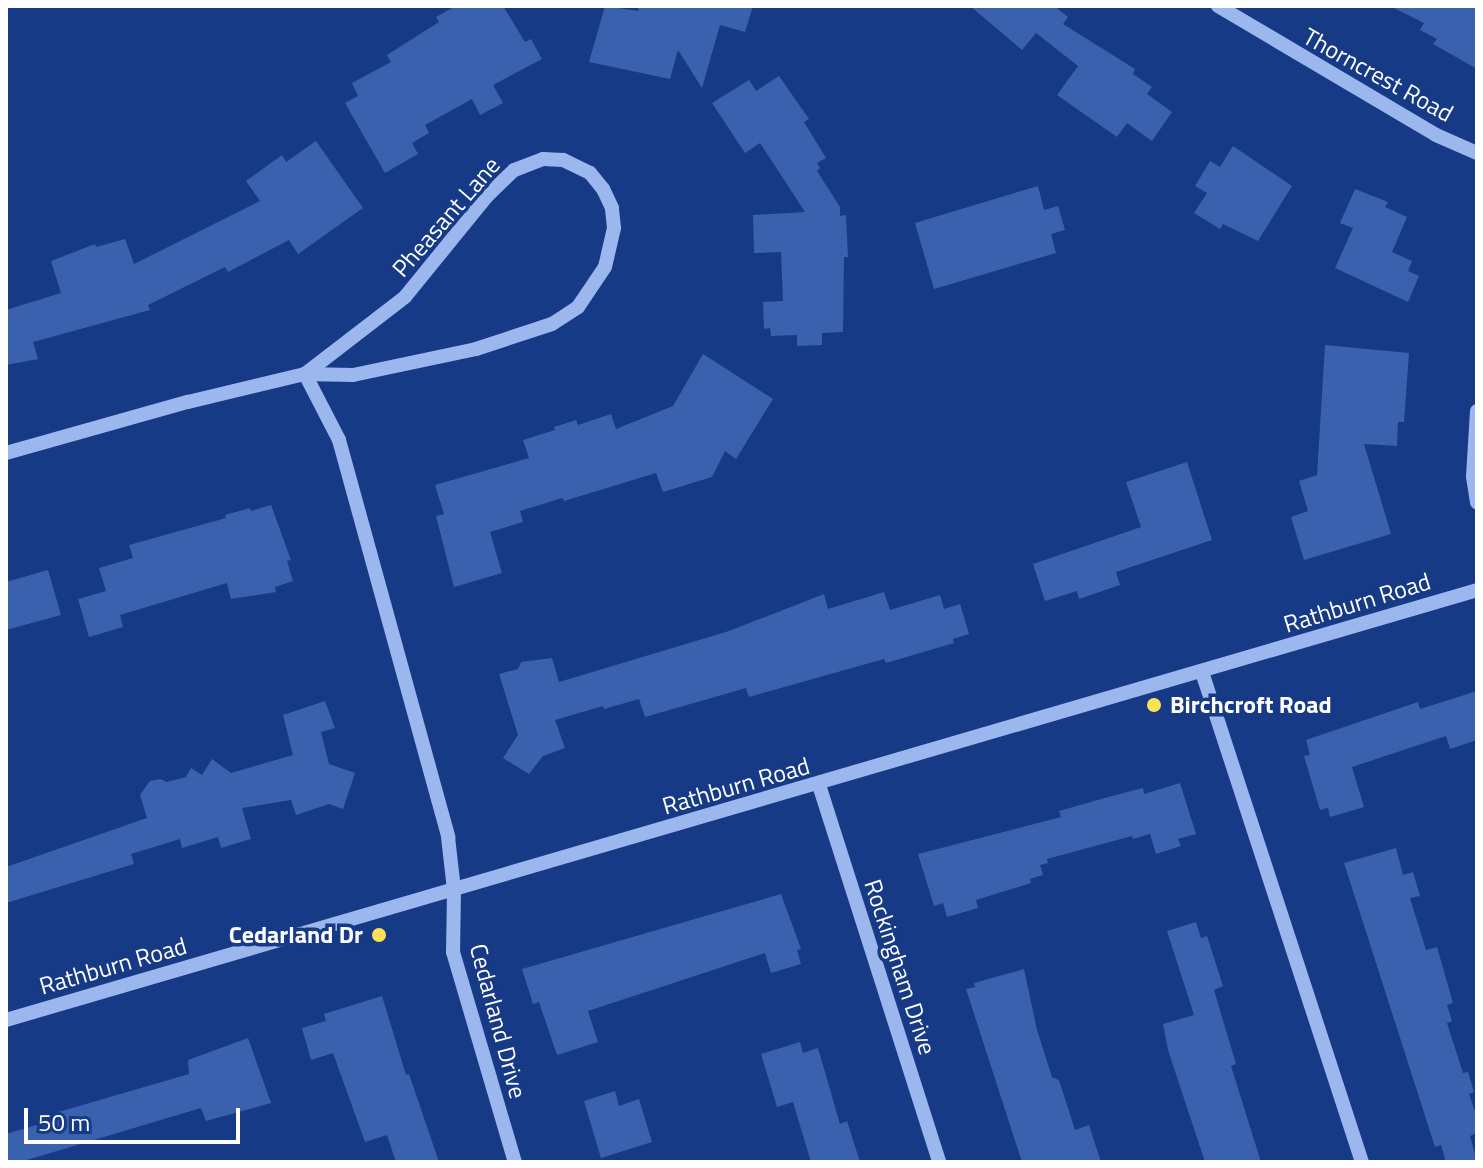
<!DOCTYPE html>
<html>
<head>
<meta charset="utf-8">
<style>
	body { margin:0 }
	#map { position:relative; width:1483px; height:1168px; overflow:hidden; background:#163a86; font-family:"Titillium Web",sans-serif }
	div>[style] { position:absolute }
	.building>* { inset:0; background:#3a61ae }
	.minor>* { height:14px; margin:-7px; padding:0 7px; transform-origin:7px; border-radius:7px; background:#9bb7ee }
	.dots>* { width:22px; height:22px; translate:-50% -50%; box-sizing:border-box; border:4px solid #163a86; border-radius:50% }
	span { translate:-50% -50%; white-space:nowrap; text-align:center; line-height:1.15; -webkit-text-stroke:7px #163a86; paint-order:stroke }
	.street-label { font-size:24px; color:#fff }
	.poi-label { font-size:24px; color:#fff; font-weight:700 }
	.left { translate:0 -50%; text-align:left }
	.right { translate:-100% -50%; text-align:right }
	.frame { position:absolute; inset:0; border:8px solid #fff; pointer-events:none }
	.scale { position:absolute; left:24px; top:1108px; width:216px; height:36px; box-sizing:border-box; border:4px solid #fff; border-top:0; padding-left:10px; font-size:24px; line-height:28px; white-space:nowrap; color:#fff; -webkit-text-stroke:6px #163a86; paint-order:stroke }
</style>
</head>
<body>
<div id="map">
	<div class="building">
		<div style="clip-path:polygon(456px 6px,503px 6px,525px 42px,531px 39px,542px 59px,493px 85px,503px 103px,480px 115px,472px 99px,425px 125px,429px 133px,412px 143px,418px 154px,385px 173px,345px 103px,358px 96px,352px 83px,391px 62px,387px 55px,439px 22px,436px 17px)"></div>
		<div style="clip-path:polygon(605px 6px,638px 11px,639px 6px,753px 6px,745px 32px,720px 25px,702px 88px,678px 50px,670px 79px,589px 62px)"></div>
		<div style="clip-path:polygon(970px 6px,1054px 6px,1068px 17px,1063px 24px,1135px 69px,1133px 74px,1152px 87px,1147px 94px,1172px 112px,1152px 141px,1127px 123px,1117px 137px,1057px 95px,1078px 66px,1036px 33px,1022px 50px)"></div>
		<div style="clip-path:polygon(1390px 6px,1477px 6px,1477px 69px,1433px 44px,1437px 39px,1420px 30px,1424px 23px)"></div>
		<div style="clip-path:polygon(779px 76px,809px 119px,804px 122px,826px 158px,817px 163px,820px 168px,817px 171px,840px 207px,840px 216px,846px 215px,848px 257px,844px 257px,843px 332px,822px 333px,822px 345px,797px 346px,797px 335px,771px 336px,770px 328px,764px 329px,763px 302px,783px 301px,781px 252px,754px 253px,753px 215px,805px 212px,760px 143px,745px 153px,712px 103px,749px 80px,756px 91px)"></div>
		<div style="clip-path:polygon(316px 141px,363px 208px,298px 254px,289px 240px,228px 272px,225px 267px,148px 305px,150px 310px,33px 342px,38px 359px,6px 365px,6px 310px,61px 293px,51px 261px,95px 244px,96px 247px,125px 239px,134px 264px,260px 201px,246px 181px,282px 155px,286px 162px)"></div>
		<div style="clip-path:polygon(1233px 146px,1292px 186px,1258px 241px,1223px 224px,1220px 229px,1194px 213px,1207px 193px,1195px 186px,1210px 161px,1220px 167px)"></div>
		<div style="clip-path:polygon(1038px 186px,1044px 210px,1058px 206px,1065px 230px,1051px 234px,1056px 253px,934px 289px,915px 223px)"></div>
		<div style="clip-path:polygon(1355px 189px,1388px 202px,1385px 207px,1407px 217px,1392px 252px,1412px 261px,1408px 271px,1419px 276px,1408px 302px,1335px 268px,1353px 228px,1340px 223px)"></div>
		<div style="clip-path:polygon(1325px 345px,1409px 353px,1404px 422px,1398px 422px,1397px 446px,1364px 444px,1391px 534px,1304px 560px,1291px 517px,1308px 511px,1299px 481px,1317px 475px)"></div>
		<div style="clip-path:polygon(703px 354px,773px 399px,736px 459px,725px 451px,712px 477px,663px 492px,656px 473px,564px 501px,562px 498px,520px 511px,523px 522px,490px 532px,502px 573px,454px 587px,436px 516px,444px 514px,435px 485px,529px 458px,523px 440px,555px 430px,554px 427px,576px 420px,578px 425px,611px 414px,616px 429px,673px 406px)"></div>
		<div style="clip-path:polygon(1187px 462px,1212px 540px,1116px 572px,1120px 585px,1079px 599px,1077px 591px,1045px 601px,1033px 564px,1141px 527px,1126px 482px)"></div>
		<div style="clip-path:polygon(271px 505px,291px 560px,287px 561px,293px 581px,275px 587px,276px 592px,231px 599px,227px 583px,120px 615px,123px 627px,89px 637px,78px 599px,106px 591px,99px 568px,133px 558px,129px 545px,226px 518px,225px 515px,250px 508px,251px 511px)"></div>
		<div style="clip-path:polygon(48px 570px,61px 615px,6px 630px,6px 582px)"></div>
		<div style="clip-path:polygon(884px 592px,890px 610px,940px 595px,944px 609px,960px 604px,969px 634px,953px 639px,954px 643px,886px 663px,884px 659px,749px 697px,746px 688px,645px 717px,639px 699px,604px 709px,603px 706px,555px 720px,565px 748px,543px 756px,529px 774px,503px 758px,518px 735px,499px 674px,518px 669px,521px 662px,552px 658px,559px 682px,729px 631px,824px 594px,828px 609px)"></div>
		<div style="clip-path:polygon(1477px 691px,1477px 740px,1450px 749px,1446px 736px,1352px 767px,1364px 807px,1330px 817px,1328px 808px,1320px 810px,1304px 756px,1310px 755px,1306px 740px,1418px 702px,1420px 709px)"></div>
		<div style="clip-path:polygon(325px 701px,335px 728px,321px 732px,329px 764px,355px 773px,343px 809px,329px 804px,296px 815px,291px 800px,242px 808px,251px 839px,221px 848px,218px 837px,182px 848px,180px 839px,131px 854px,134px 864px,6px 903px,6px 867px,147px 818px,140px 795px,150px 781px,160px 779px,167px 782px,186px 777px,191px 768px,202px 775px,212px 759px,231px 773px,293px 755px,283px 715px)"></div>
		<div style="clip-path:polygon(1180px 783px,1196px 834px,1178px 839px,1181px 846px,1156px 854px,1150px 834px,1133px 839px,1132px 836px,1047px 859px,1048px 863px,1040px 865px,1043px 875px,1030px 879px,1031px 883px,976px 900px,978px 908px,947px 917px,943px 903px,934px 906px,918px 854px,1061px 817px,1059px 811px,1112px 796px,1143px 788px,1144px 794px)"></div>
		<div style="clip-path:polygon(1396px 848px,1403px 875px,1413px 872px,1420px 896px,1410px 898px,1426px 950px,1437px 947px,1453px 1003px,1447px 1005px,1452px 1021px,1447px 1023px,1463px 1073px,1468px 1072px,1474px 1092px,1469px 1094px,1477px 1117px,1477px 1133px,1470px 1136px,1477px 1162px,1446px 1162px,1441px 1145px,1435px 1147px,1344px 863px)"></div>
		<div style="clip-path:polygon(781px 894px,801px 949px,797px 950px,801px 964px,771px 973px,765px 953px,588px 1011px,598px 1042px,557px 1055px,539px 1002px,533px 1004px,522px 969px)"></div>
		<div style="clip-path:polygon(1196px 922px,1201px 938px,1207px 936px,1223px 986px,1214px 990px,1236px 1064px,1231px 1066px,1261px 1162px,1205px 1162px,1168px 1050px,1163px 1024px,1194px 1015px,1167px 931px)"></div>
		<div style="clip-path:polygon(1024px 969px,1037px 1030px,1052px 1077px,1059px 1080px,1075px 1130px,1089px 1125px,1101px 1162px,1022px 1162px,966px 989px,975px 987px,974px 983px)"></div>
		<div style="clip-path:polygon(382px 996px,406px 1075px,409px 1074px,439px 1162px,396px 1162px,387px 1135px,365px 1142px,333px 1053px,311px 1060px,302px 1028px,326px 1021px,324px 1014px)"></div>
		<div style="clip-path:polygon(248px 1038px,271px 1103px,206px 1121px,201px 1108px,20px 1162px,6px 1162px,6px 1134px,57px 1119px,55px 1113px,189px 1074px,188px 1060px)"></div>
		<div style="clip-path:polygon(800px 1042px,803px 1053px,818px 1048px,840px 1124px,847px 1121px,860px 1162px,811px 1162px,793px 1102px,777px 1107px,761px 1054px)"></div>
		<div style="clip-path:polygon(615px 1091px,619px 1106px,639px 1099px,652px 1142px,601px 1158px,584px 1101px)"></div>
	</div>
	<div class="minor">
		<div style="left:1218px;top:6px;width:253px;rotate:30.6deg"></div>
		<div style="left:1436px;top:135px;width:45px;rotate:23.7deg"></div>
		<div style="left:305px;top:374px;width:74px;rotate:62.7deg"></div>
		<div style="left:339px;top:440px;width:412px;rotate:74.6deg"></div>
		<div style="left:448px;top:837px;width:53px;rotate:83.5deg"></div>
		<div style="left:454px;top:890px;width:62px;rotate:90.9deg"></div>
		<div style="left:453px;top:952px;width:219px;rotate:73.6deg"></div>
		<div style="left:1477px;top:411px;width:66px;rotate:93.5deg"></div>
		<div style="left:1473px;top:477px;width:26px;rotate:81deg"></div>
		<div style="left:6px;top:453px;width:189px;rotate:-15.7deg"></div>
		<div style="left:188px;top:402px;width:120px;rotate:-13.5deg"></div>
		<div style="left:305px;top:374px;width:48px;rotate:1.2deg"></div>
		<div style="left:353px;top:375px;width:126px;rotate:-11.9deg"></div>
		<div style="left:476px;top:349px;width:80px;rotate:-18.2deg"></div>
		<div style="left:552px;top:324px;width:31px;rotate:-33deg"></div>
		<div style="left:578px;top:307px;width:48px;rotate:-56deg"></div>
		<div style="left:605px;top:267px;width:40px;rotate:-77deg"></div>
		<div style="left:614px;top:228px;width:20px;rotate:-96deg"></div>
		<div style="left:612px;top:208px;width:21px;rotate:-115deg"></div>
		<div style="left:603px;top:189px;width:21px;rotate:-129deg"></div>
		<div style="left:590px;top:173px;width:30px;rotate:-154deg"></div>
		<div style="left:563px;top:160px;width:20px;rotate:-177deg"></div>
		<div style="left:543px;top:159px;width:31px;rotate:159deg"></div>
		<div style="left:514px;top:170px;width:37px;rotate:136deg"></div>
		<div style="left:487px;top:196px;width:130px;rotate:129.1deg"></div>
		<div style="left:405px;top:297px;width:126px;rotate:142.4deg"></div>
		<div style="left:1202px;top:672px;width:515px;rotate:71.92deg"></div>
		<div style="left:819px;top:785px;width:396px;rotate:72.3deg"></div>
		<div style="left:6px;top:1020px;width:1533px;rotate:-16.29deg"></div>
	</div>
	<div class="dots">
		<div style="left:1154px;top:705px;background:#ffe158"></div>
		<div style="left:379px;top:935px;background:#ffe158"></div>
	</div>
	<div class="street-label">
		<span style="left:1378px;top:75px;rotate:29deg">Thorncrest Road</span>
		<span style="left:446px;top:217px;rotate:-49deg">Pheasant Lane</span>
		<span style="left:1357px;top:603px;rotate:-17deg">Rathburn Road</span>
		<span style="left:736px;top:786px;rotate:-16deg">Rathburn Road</span>
		<span style="left:113px;top:966px;rotate:-16deg">Rathburn Road</span>
		<span style="left:900px;top:967px;rotate:72deg">Rockingham Drive</span>
		<span style="left:498px;top:1021px;rotate:75deg">Cedarland Drive</span>
	</div>
	<div class="poi-label">
		<span class="left" style="left:1170px;top:705px">Birchcroft Road</span>
		<span class="right" style="left:363px;top:935px">Cedarland Dr</span>
	</div>
	<div class="frame"></div>
	<div class="scale">50 m</div>
</div>
</body>
</html>
